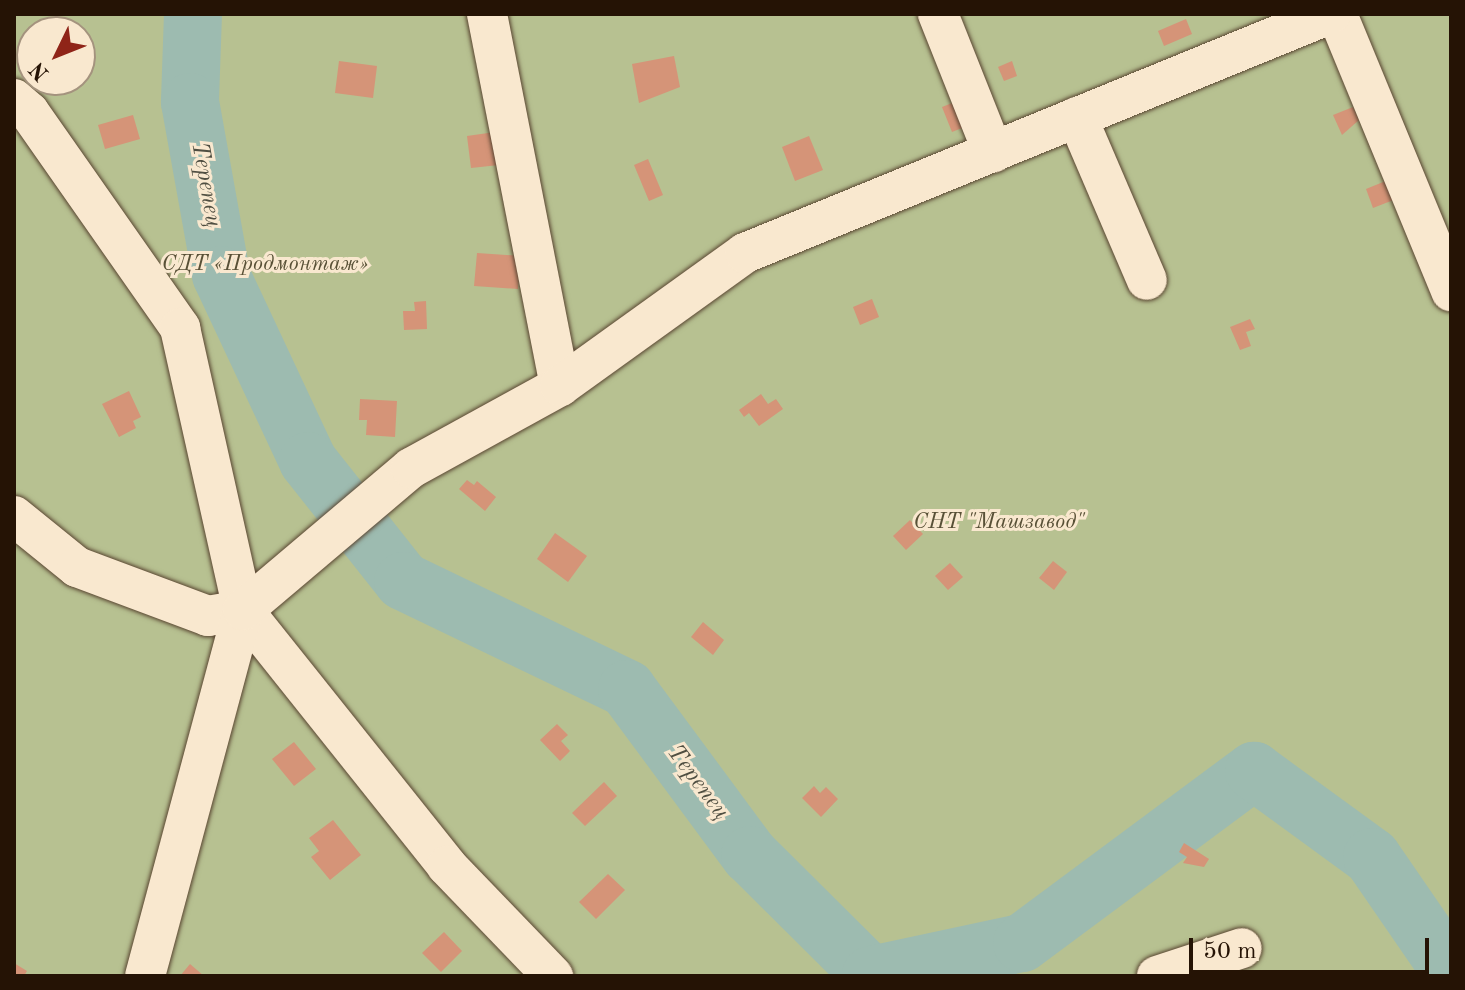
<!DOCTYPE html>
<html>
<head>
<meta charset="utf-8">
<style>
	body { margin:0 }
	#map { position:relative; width:1465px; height:990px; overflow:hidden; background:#f6dbb5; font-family:"Old Standard TT",serif }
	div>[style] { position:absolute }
	.green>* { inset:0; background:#b7c191 }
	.river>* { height:58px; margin:-29px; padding:0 29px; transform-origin:29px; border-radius:29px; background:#9dbbb0 }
	.building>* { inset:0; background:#d59478 }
	.roads { filter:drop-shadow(0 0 2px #594531) drop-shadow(0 0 2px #594531) }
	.minor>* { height:40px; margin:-20px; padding:0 20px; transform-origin:20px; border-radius:20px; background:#f9e8cf }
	span { translate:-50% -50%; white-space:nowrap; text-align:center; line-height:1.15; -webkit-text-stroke:6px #f9e8cf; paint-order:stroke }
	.park-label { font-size:22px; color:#585036; font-style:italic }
	.water-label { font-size:24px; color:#4f4e41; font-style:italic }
	.frame { position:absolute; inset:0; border:16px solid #251305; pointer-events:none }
	.north { position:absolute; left:16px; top:16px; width:80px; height:80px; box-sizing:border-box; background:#f9e8cf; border:2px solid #a4937e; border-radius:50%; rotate:227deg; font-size:22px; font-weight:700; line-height:32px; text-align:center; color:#251305 }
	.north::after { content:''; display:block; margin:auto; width:28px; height:36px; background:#8f2418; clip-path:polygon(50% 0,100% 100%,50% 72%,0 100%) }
	.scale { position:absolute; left:1189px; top:938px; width:240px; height:36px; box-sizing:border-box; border:4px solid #251305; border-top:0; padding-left:10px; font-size:24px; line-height:28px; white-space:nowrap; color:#251305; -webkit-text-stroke:6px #f9e8cf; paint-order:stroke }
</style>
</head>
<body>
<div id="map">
	<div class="green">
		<div style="clip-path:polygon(evenodd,14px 14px,1451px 14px,1451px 976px,14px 976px,14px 14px,32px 32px,80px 32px,80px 80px,32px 80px,32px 32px)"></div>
	</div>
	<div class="river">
		<div style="left:193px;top:14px;width:88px;rotate:92deg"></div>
		<div style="left:190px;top:102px;width:176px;rotate:79.8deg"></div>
		<div style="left:221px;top:275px;width:205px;rotate:64.9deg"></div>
		<div style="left:308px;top:461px;width:153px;rotate:51.6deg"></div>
		<div style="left:403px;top:581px;width:249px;rotate:25.7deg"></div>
		<div style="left:627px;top:689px;width:207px;rotate:53.5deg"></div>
		<div style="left:750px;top:855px;width:170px;rotate:44.8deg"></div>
		<div style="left:871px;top:975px;width:154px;rotate:-12deg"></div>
		<div style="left:1022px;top:943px;width:289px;rotate:-36.6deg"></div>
		<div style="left:1254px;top:771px;width:146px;rotate:36.1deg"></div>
		<div style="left:1372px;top:857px;width:140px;rotate:55.5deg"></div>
	</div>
	<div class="building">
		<div style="clip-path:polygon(1186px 19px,1192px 34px,1164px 46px,1158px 31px)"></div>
		<div style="clip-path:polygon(674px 56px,680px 87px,639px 103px,632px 64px)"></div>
		<div style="clip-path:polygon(339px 61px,377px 66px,373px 98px,335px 93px)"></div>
		<div style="clip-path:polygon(1012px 61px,1017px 76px,1004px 81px,998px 67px)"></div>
		<div style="clip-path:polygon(962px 99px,972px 124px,952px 132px,942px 107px)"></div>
		<div style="clip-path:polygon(1353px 107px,1359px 120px,1342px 135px,1333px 115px)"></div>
		<div style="clip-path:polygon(133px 115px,140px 139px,105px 149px,98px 125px)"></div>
		<div style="clip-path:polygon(495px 132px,499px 165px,471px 168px,467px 136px)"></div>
		<div style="clip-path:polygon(809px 136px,823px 170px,795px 181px,782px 147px)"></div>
		<div style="clip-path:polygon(648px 159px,663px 195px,649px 201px,634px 165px)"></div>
		<div style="clip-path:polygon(1388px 180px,1396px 199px,1373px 208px,1366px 189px)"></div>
		<div style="clip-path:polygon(477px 253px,521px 256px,518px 289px,474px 286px)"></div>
		<div style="clip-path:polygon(872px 299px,879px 317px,860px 325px,853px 307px)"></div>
		<div style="clip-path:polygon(426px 301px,427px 329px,404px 330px,403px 311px,415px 311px,414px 302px)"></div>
		<div style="clip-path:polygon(1250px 319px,1255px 329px,1246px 332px,1251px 346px,1240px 350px,1230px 327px)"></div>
		<div style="clip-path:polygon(129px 391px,141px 417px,133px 421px,136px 428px,119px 437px,102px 404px)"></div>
		<div style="clip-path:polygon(761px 394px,768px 404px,776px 399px,783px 409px,759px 426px,749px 413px,744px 417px,739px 410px)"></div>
		<div style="clip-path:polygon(360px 399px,397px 401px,395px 437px,366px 435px,367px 420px,359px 420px)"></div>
		<div style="clip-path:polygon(467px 480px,474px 485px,477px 481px,496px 497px,485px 511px,459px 489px)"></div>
		<div style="clip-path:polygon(910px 520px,923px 534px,906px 550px,893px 536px)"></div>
		<div style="clip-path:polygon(555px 533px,587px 556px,568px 582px,537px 559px)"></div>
		<div style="clip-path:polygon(1053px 561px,1067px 572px,1054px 590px,1039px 578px)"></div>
		<div style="clip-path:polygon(950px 563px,963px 577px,948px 590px,935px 576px)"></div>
		<div style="clip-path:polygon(703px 622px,724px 640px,713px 655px,691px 637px)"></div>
		<div style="clip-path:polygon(557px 724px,568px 735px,561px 741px,570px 751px,560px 761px,540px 740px)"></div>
		<div style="clip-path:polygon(294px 742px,316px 769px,294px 786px,272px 759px)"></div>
		<div style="clip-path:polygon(604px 782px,617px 796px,585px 826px,572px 813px)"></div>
		<div style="clip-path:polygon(814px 786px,820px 793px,826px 787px,838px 799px,821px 817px,802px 798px)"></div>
		<div style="clip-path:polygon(333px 820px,361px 855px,330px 880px,311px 857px,319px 851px,309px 838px)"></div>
		<div style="clip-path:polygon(1184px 843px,1209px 859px,1204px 867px,1183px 863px,1187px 857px,1179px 852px)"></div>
		<div style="clip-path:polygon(608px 874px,625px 890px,596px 919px,579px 902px)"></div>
		<div style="clip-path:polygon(444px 932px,462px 951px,441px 972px,422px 953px)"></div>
		<div style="clip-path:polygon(14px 963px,27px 971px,24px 976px,14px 976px)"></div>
		<div style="clip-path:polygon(190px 964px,204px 976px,180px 976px)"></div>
	</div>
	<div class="roads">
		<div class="minor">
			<div style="left:487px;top:14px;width:379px;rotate:78.9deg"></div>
			<div style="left:938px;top:14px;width:149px;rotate:68.3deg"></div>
			<div style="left:1337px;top:14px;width:300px;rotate:67.6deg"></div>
			<div style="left:14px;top:99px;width:20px;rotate:41deg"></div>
			<div style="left:29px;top:112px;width:264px;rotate:55deg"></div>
			<div style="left:180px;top:328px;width:289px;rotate:77.4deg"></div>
			<div style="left:243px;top:610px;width:327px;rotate:51.4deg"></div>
			<div style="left:447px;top:866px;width:153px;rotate:46.1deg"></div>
			<div style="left:1077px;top:117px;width:177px;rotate:66.8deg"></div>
			<div style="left:14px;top:516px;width:81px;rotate:39deg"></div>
			<div style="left:77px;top:567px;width:140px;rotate:20.5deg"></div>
			<div style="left:208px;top:616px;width:36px;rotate:-10deg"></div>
			<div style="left:145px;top:976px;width:379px;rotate:-75deg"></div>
			<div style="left:243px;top:610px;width:220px;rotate:-40.2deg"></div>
			<div style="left:411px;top:468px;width:170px;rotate:-28.8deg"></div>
			<div style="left:560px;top:386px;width:228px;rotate:-35.7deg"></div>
			<div style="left:745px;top:253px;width:632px;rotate:-22.22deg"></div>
			<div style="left:1157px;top:976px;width:89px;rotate:-18.2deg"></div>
		</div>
	</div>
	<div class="park-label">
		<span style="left:265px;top:265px">СДТ «Продмонтаж»</span>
		<span style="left:999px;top:523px">СНТ "Машзавод"</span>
	</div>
	<div class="water-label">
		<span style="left:205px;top:185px;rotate:80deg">Терепец</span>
		<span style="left:697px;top:783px;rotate:53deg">Терепец</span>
	</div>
	<div class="frame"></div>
	<div class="north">N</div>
	<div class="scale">50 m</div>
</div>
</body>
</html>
